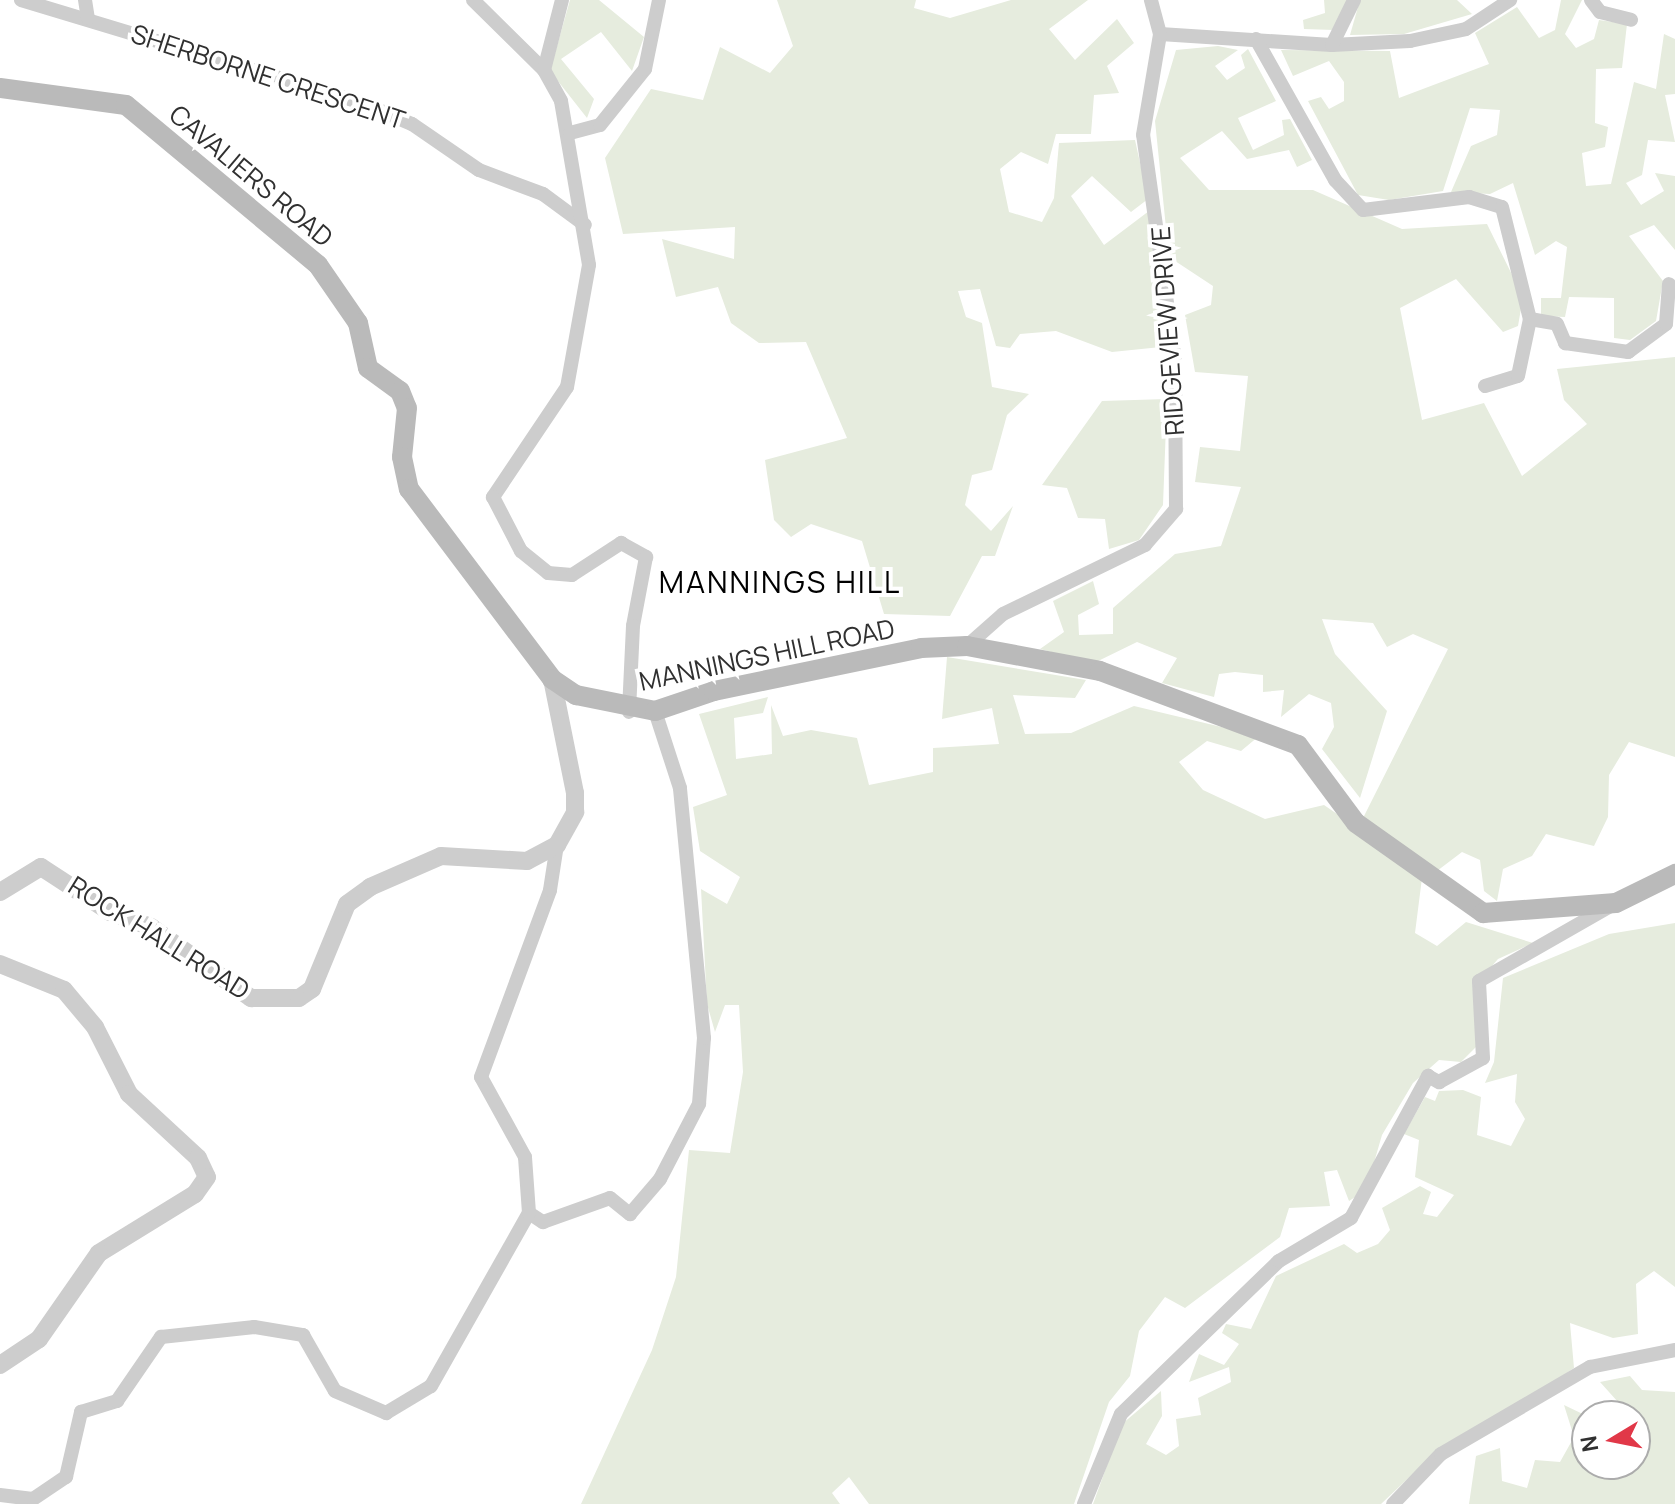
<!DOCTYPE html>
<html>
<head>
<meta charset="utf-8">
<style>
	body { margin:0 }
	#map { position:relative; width:1675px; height:1504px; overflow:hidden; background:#fff; font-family:Manrope,sans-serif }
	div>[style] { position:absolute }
	.green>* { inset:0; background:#e6ecde }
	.minor>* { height:14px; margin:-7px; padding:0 7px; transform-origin:7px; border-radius:7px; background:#cdcdcd }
	.tertiary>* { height:18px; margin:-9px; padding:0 9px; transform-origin:9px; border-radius:9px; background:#cdcdcd }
	.secondary>* { height:20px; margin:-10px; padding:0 10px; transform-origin:10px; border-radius:10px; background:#bababa }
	span { translate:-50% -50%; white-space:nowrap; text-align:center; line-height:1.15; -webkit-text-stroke:8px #fff; paint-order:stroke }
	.street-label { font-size:26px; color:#303030 }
	.quarter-label { font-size:30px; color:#000; letter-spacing:2px }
	.north { position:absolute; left:1571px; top:1400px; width:80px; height:80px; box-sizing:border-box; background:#fff; border:2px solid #acacac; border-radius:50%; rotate:260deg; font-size:22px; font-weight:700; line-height:32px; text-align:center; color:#303030 }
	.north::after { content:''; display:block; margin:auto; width:28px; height:36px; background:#e13848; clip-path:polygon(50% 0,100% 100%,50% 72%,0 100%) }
</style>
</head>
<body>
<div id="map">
	<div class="green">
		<div style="clip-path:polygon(570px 0,599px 0,644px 37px,632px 71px,601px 32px,561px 59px,594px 99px,587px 118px,550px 71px)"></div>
		<div style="clip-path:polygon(777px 0,916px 0,914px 8px,950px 18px,1011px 0,1088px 0,1049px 29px,1075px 60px,1117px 19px,1134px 43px,1107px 66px,1119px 93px,1094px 95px,1091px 134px,1056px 134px,1048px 164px,1021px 152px,1000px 169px,1009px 212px,1042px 222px,1054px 198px,1059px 143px,1135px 140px,1148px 199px,1131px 212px,1092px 176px,1071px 196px,1104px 245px,1149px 211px,1161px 347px,1112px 352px,1056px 331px,1020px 334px,1010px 348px,996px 346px,980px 289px,958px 291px,966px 317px,982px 323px,992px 387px,1029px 394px,1007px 415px,992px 470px,972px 475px,965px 505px,991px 531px,1013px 506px,995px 556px,982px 556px,950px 616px,884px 614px,862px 541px,811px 524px,791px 537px,774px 520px,765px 460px,847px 438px,806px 342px,759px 343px,731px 323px,718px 287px,676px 297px,662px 239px,734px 259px,735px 227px,623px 234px,605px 158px,651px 89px,703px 100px,720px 47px,770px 73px,793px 46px)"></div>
		<div style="clip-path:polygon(1324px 0,1347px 0,1334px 30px,1304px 29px,1303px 20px,1325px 13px)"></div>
		<div style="clip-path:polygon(1360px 0,1457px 0,1472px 14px,1404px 34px,1350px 35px)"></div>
		<div style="clip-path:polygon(1561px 0,1582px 0,1565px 34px,1576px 48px,1594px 39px,1599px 20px,1627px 24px,1622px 68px,1596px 69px,1595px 123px,1608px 127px,1605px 147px,1582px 153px,1586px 186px,1611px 184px,1634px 82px,1656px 89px,1664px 34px,1675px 39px,1675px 94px,1665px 95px,1675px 142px,1648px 140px,1642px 175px,1626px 183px,1641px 205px,1664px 191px,1655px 173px,1675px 176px,1675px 250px,1654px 225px,1629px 236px,1663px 281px,1656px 321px,1630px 340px,1614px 338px,1614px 298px,1569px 297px,1565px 317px,1541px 316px,1541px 298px,1561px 298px,1567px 247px,1556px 241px,1535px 255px,1513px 183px,1490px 194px,1451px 192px,1471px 146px,1497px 135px,1500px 110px,1470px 108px,1443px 191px,1389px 200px,1358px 195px,1308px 101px,1321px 97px,1329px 109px,1344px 101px,1344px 82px,1329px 61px,1293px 76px,1281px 50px,1390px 51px,1399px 98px,1489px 64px,1475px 33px,1517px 7px,1539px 38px,1555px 30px)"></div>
		<div style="clip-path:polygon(1218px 46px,1238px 50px,1215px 66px,1227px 80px,1245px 68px,1241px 55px,1248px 49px,1276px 101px,1238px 118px,1253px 150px,1284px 135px,1282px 120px,1290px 119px,1312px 160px,1297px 167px,1289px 150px,1247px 159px,1222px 131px,1180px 158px,1209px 190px,1313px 190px,1402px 229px,1487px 224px,1523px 297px,1518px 326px,1503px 332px,1456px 279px,1400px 308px,1422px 420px,1484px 403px,1522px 476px,1587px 424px,1564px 400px,1557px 369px,1675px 357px,1675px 757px,1629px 742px,1609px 775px,1608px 817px,1594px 846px,1546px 834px,1532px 856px,1503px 869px,1497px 901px,1484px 891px,1480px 860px,1462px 852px,1433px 874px,1361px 822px,1448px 649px,1413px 634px,1387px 647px,1373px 623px,1322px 619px,1335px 654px,1387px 711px,1360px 798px,1322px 749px,1334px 727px,1331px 703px,1309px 694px,1281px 717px,1284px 690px,1263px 692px,1263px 675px,1235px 672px,1219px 674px,1214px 697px,1162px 683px,1177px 658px,1137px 642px,1094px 663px,1040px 649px,1064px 632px,1053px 601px,1093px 581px,1099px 604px,1078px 615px,1079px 635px,1113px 634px,1113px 608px,1175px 554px,1221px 546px,1241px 487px,1195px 482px,1200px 447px,1240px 451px,1248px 376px,1195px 372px,1185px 315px,1211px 305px,1213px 286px,1169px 257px,1155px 121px,1176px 50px)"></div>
		<div style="clip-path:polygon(1167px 399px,1163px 505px,1139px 540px,1109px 549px,1105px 519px,1078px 518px,1067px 488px,1042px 485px,1102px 401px)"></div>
		<div style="clip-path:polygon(947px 657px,1086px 680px,1075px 698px,1013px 695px,1025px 734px,1071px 733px,1134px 706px,1259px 736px,1241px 751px,1207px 741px,1179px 762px,1203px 790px,1265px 819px,1324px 805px,1414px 867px,1422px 878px,1415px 933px,1437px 946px,1466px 922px,1533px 943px,1498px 959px,1480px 980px,1477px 1046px,1461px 1062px,1439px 1060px,1413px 1083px,1382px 1135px,1366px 1190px,1349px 1201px,1337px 1170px,1324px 1172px,1330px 1206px,1289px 1208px,1280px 1237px,1185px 1308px,1165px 1297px,1139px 1331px,1130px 1376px,1109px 1402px,1074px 1504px,869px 1504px,849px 1477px,832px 1493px,840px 1504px,581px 1504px,652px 1350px,676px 1277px,689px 1150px,730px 1153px,743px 1072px,739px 1005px,725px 1005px,715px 1032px,707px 1004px,701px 889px,727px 904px,740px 877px,700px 851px,693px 807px,727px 795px,699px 714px,768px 697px,763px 713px,734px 718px,736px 759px,772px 754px,771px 705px,783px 736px,811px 730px,857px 738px,869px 785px,933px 772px,933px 748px,999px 744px,992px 708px,942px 719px)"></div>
		<div style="clip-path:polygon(1675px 923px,1675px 1287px,1654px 1271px,1636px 1284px,1638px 1334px,1613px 1338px,1570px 1323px,1574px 1368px,1475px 1434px,1438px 1450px,1381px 1504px,1093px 1504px,1122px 1424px,1161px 1391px,1162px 1416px,1146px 1444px,1166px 1455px,1179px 1446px,1176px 1419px,1201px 1415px,1198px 1398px,1231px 1382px,1229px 1367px,1189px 1382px,1199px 1354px,1224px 1365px,1239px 1344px,1222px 1333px,1226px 1324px,1251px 1329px,1276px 1276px,1344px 1244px,1357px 1253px,1378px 1244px,1390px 1230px,1382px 1208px,1420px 1186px,1431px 1192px,1423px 1214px,1437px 1217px,1454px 1195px,1415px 1177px,1419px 1140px,1404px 1134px,1425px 1097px,1435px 1101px,1439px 1091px,1463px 1090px,1481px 1097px,1477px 1135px,1511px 1146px,1525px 1119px,1515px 1102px,1517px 1074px,1485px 1083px,1494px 1062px,1503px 978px,1609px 934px)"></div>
		<div style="clip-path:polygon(1630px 1376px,1642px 1390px,1675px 1392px,1675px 1504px,1469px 1504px,1476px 1456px,1500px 1448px,1502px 1481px,1527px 1488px,1535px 1460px,1560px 1462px,1574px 1437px,1564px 1405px,1587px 1416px,1587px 1464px,1635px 1464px,1635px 1416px,1598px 1416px,1618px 1402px,1600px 1382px)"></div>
	</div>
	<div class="minor">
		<div style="left:21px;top:0;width:356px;rotate:16.8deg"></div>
		<div style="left:362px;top:103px;width:54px;rotate:22.8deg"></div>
		<div style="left:412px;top:124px;width:81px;rotate:34.5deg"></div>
		<div style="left:479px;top:170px;width:68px;rotate:20.6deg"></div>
		<div style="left:543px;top:194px;width:52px;rotate:36.4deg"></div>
		<div style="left:85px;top:0;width:18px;rotate:81deg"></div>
		<div style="left:473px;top:0;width:100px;rotate:44.6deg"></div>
		<div style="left:544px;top:70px;width:35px;rotate:61deg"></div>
		<div style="left:561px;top:101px;width:166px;rotate:80.3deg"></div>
		<div style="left:589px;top:265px;width:124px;rotate:100.2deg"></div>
		<div style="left:567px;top:387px;width:133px;rotate:123.9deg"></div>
		<div style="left:493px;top:497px;width:61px;rotate:62.6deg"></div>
		<div style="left:521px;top:551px;width:35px;rotate:39deg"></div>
		<div style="left:548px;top:573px;width:24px;rotate:5deg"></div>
		<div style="left:572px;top:575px;width:59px;rotate:-33.1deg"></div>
		<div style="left:621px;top:543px;width:29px;rotate:29deg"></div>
		<div style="left:646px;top:557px;width:70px;rotate:100.7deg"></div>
		<div style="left:633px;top:626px;width:86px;rotate:92.7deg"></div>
		<div style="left:1591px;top:0;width:15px;rotate:53deg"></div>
		<div style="left:1600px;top:12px;width:32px;rotate:14deg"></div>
		<div style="left:1160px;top:34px;width:172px;rotate:3.7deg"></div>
		<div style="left:1332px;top:45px;width:78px;rotate:-2.9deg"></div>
		<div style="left:1410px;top:41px;width:57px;rotate:-12.1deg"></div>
		<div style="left:1466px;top:29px;width:53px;rotate:-33.4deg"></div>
		<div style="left:1256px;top:39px;width:162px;rotate:60.7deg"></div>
		<div style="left:1335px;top:180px;width:41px;rotate:47deg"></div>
		<div style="left:1363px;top:210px;width:107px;rotate:-7deg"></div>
		<div style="left:1469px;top:197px;width:34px;rotate:17deg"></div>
		<div style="left:1502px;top:207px;width:115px;rotate:76deg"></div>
		<div style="left:1530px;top:319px;width:27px;rotate:10deg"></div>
		<div style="left:1557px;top:324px;width:21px;rotate:67deg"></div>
		<div style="left:1565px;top:343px;width:64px;rotate:8.1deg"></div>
		<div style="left:1628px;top:352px;width:47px;rotate:-36.4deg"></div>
		<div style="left:1666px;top:324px;width:40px;rotate:-85.7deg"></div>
		<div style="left:1332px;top:45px;width:50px;rotate:-63.9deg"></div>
		<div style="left:544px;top:70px;width:72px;rotate:-75.6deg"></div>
		<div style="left:570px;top:133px;width:31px;rotate:-15deg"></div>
		<div style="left:600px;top:125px;width:72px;rotate:-51.2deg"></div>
		<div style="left:645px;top:69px;width:70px;rotate:-78.5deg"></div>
		<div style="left:1485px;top:386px;width:34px;rotate:-17deg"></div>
		<div style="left:1518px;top:376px;width:58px;rotate:-78.1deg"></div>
		<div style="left:967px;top:646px;width:48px;rotate:-41.6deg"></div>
		<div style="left:1003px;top:614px;width:158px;rotate:-25.9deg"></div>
		<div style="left:1145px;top:545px;width:48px;rotate:-49.3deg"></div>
		<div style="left:1176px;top:509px;width:150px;rotate:-90.4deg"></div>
		<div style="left:1175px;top:359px;width:226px;rotate:-98.1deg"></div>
		<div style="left:1143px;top:135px;width:102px;rotate:-80.4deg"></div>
		<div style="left:1160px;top:34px;width:35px;rotate:-105deg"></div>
		<div style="left:529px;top:1213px;width:17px;rotate:33deg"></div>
		<div style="left:543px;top:1222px;width:71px;rotate:-19.7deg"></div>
		<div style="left:610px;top:1198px;width:26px;rotate:39deg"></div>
		<div style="left:630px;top:1214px;width:46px;rotate:-49.4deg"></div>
		<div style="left:660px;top:1179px;width:85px;rotate:-62.5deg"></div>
		<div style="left:699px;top:1104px;width:66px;rotate:-85.7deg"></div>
		<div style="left:704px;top:1038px;width:251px;rotate:-95.5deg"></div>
		<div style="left:680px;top:788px;width:81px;rotate:-108deg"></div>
		<div style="left:0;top:1495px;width:33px;rotate:7deg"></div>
		<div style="left:33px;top:1499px;width:40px;rotate:-34deg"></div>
		<div style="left:66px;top:1477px;width:67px;rotate:-77deg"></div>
		<div style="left:81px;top:1412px;width:38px;rotate:-17deg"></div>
		<div style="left:117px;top:1401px;width:78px;rotate:-55.5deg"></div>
		<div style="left:161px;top:1337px;width:94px;rotate:-6.1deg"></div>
		<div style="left:254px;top:1327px;width:50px;rotate:9.3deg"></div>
		<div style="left:303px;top:1335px;width:64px;rotate:60.3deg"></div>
		<div style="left:335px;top:1391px;width:56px;rotate:23.3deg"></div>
		<div style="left:386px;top:1413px;width:52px;rotate:-31deg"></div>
		<div style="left:431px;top:1386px;width:199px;rotate:-60.5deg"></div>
		<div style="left:529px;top:1213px;width:56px;rotate:-94.1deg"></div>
		<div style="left:525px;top:1157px;width:91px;rotate:-118.8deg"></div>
		<div style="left:481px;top:1077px;width:199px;rotate:-69.7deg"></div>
		<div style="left:550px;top:890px;width:46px;rotate:-81.2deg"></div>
		<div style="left:1084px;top:1504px;width:97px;rotate:-67.7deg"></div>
		<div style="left:1121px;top:1414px;width:220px;rotate:-44.1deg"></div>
		<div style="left:1279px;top:1261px;width:84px;rotate:-30.8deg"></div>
		<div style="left:1351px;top:1218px;width:162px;rotate:-61.5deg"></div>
		<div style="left:1428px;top:1076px;width:13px;rotate:29deg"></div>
		<div style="left:1439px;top:1082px;width:50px;rotate:-28.6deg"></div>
		<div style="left:1483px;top:1058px;width:77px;rotate:-93deg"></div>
		<div style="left:1479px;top:981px;width:153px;rotate:-29.7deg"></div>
		<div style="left:1393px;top:1504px;width:69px;rotate:-46.2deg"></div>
		<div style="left:1441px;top:1454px;width:173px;rotate:-30.3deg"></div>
		<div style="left:1590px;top:1367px;width:87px;rotate:-11.3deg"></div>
	</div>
	<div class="tertiary">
		<div style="left:0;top:892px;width:48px;rotate:-31.4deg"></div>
		<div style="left:41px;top:867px;width:82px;rotate:33.1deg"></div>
		<div style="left:110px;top:912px;width:44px;rotate:20.1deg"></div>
		<div style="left:151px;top:927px;width:123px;rotate:35.4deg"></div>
		<div style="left:251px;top:998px;width:48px"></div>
		<div style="left:299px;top:998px;width:16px;rotate:-35deg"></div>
		<div style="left:312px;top:989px;width:92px;rotate:-67.6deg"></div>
		<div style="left:347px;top:904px;width:29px;rotate:-36deg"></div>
		<div style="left:370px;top:887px;width:77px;rotate:-23.6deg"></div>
		<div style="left:441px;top:856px;width:86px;rotate:3.3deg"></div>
		<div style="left:527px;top:861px;width:34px;rotate:-28deg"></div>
		<div style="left:557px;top:845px;width:38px;rotate:-61deg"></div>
		<div style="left:575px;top:812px;width:19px;rotate:-90deg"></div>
		<div style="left:575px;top:793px;width:116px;rotate:-101.4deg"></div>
		<div style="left:0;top:964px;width:69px;rotate:22.1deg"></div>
		<div style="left:64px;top:990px;width:48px;rotate:50deg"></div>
		<div style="left:95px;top:1027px;width:75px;rotate:63.1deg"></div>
		<div style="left:129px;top:1094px;width:94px;rotate:42.8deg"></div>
		<div style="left:198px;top:1158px;width:21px;rotate:65deg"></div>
		<div style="left:207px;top:1177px;width:21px;rotate:125deg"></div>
		<div style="left:195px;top:1194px;width:113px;rotate:148.4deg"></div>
		<div style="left:99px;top:1253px;width:105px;rotate:124.9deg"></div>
		<div style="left:39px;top:1339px;width:47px;rotate:146.3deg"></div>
	</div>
	<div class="secondary">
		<div style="left:0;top:88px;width:127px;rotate:7.7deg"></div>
		<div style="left:126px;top:105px;width:250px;rotate:39.8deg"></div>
		<div style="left:318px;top:265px;width:70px;rotate:55.4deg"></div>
		<div style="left:358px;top:323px;width:46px;rotate:77.5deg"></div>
		<div style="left:368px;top:368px;width:39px;rotate:36deg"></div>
		<div style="left:400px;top:391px;width:18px;rotate:68deg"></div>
		<div style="left:407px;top:408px;width:49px;rotate:95.8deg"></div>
		<div style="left:402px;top:457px;width:33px;rotate:78deg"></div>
		<div style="left:409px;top:489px;width:238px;rotate:53deg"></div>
		<div style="left:552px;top:679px;width:29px;rotate:34deg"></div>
		<div style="left:576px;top:695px;width:81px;rotate:11.4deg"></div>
		<div style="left:655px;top:711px;width:62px;rotate:-18.7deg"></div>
		<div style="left:714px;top:691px;width:211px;rotate:-11.7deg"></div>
		<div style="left:921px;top:648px;width:46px;rotate:-2.5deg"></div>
		<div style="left:967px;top:646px;width:135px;rotate:10.6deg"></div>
		<div style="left:1100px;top:671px;width:211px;rotate:20.5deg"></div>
		<div style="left:1298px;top:745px;width:97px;rotate:53.4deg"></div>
		<div style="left:1356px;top:823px;width:156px;rotate:35.3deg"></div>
		<div style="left:1483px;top:913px;width:133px;rotate:-4.3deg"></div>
		<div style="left:1616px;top:903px;width:66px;rotate:-26.2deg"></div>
	</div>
	<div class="street-label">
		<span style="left:268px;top:77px;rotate:18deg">SHERBORNE CRESCENT</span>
		<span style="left:251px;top:176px;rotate:40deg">CAVALIERS ROAD</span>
		<span style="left:1168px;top:331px;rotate:-94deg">RIDGEVIEW DRIVE</span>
		<span style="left:767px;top:655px;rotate:-12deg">MANNINGS HILL ROAD</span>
		<span style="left:159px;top:938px;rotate:32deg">ROCK HALL ROAD</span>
	</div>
	<div class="quarter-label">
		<span style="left:780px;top:582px">MANNINGS HILL</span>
	</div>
	<div class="north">N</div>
</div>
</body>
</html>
